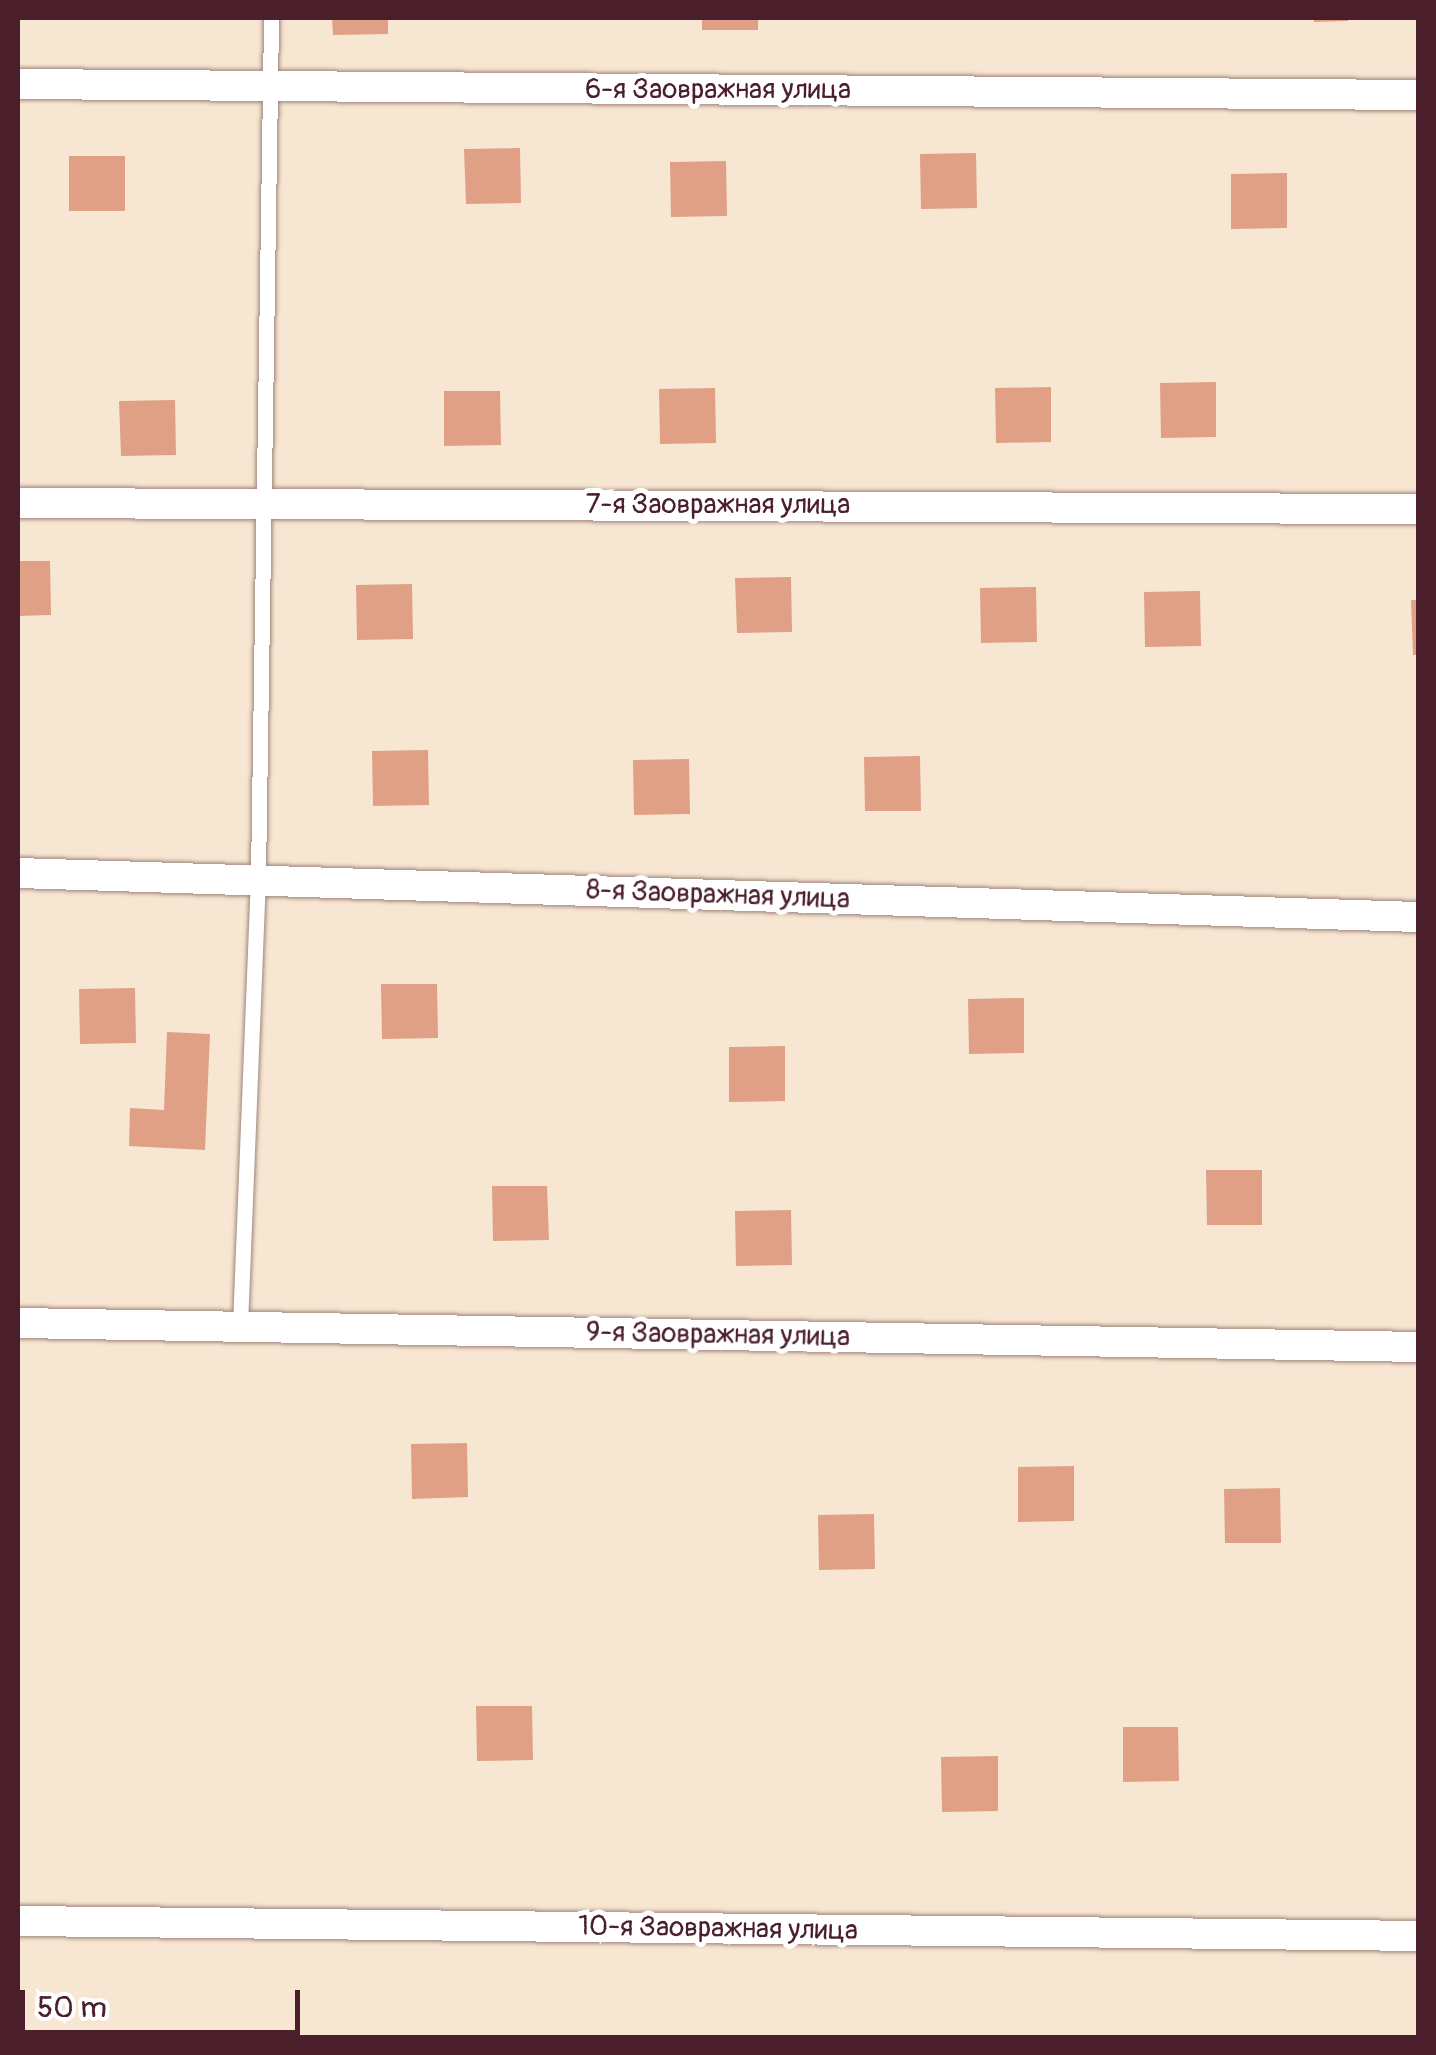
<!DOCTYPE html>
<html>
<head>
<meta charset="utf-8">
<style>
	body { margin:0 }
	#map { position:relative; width:1436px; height:2055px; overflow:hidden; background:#f7e7d2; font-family:Pangolin,sans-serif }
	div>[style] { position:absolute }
	.building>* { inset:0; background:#dfa086 }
	.roads { filter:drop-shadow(0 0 2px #a0837e) drop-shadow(0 0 2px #a0837e) }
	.lane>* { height:15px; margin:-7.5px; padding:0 7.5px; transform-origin:7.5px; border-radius:7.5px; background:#fff }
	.street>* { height:30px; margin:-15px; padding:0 15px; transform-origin:15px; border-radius:15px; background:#fff }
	span { translate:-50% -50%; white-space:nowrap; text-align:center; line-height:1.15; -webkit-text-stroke:10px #fff; paint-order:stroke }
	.street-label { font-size:28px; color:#4a1f2b }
	.frame { position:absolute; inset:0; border:20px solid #4a1f2b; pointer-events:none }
	.scale { position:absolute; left:20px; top:1990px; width:280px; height:45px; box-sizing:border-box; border:5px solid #4a1f2b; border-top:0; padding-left:12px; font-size:30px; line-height:35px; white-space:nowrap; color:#4a1f2b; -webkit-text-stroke:8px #fff; paint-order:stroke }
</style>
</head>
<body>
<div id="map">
	<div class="building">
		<div style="clip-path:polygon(332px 18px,388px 18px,388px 34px,333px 35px)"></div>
		<div style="clip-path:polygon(702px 18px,758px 18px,758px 30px,702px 30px)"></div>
		<div style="clip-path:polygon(1314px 18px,1348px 18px,1348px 21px,1314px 22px)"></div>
		<div style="clip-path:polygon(520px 148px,521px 203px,466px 204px,464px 149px)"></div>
		<div style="clip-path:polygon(976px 153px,977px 208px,921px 209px,920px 154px)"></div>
		<div style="clip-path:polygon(69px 156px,125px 156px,125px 211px,69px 211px)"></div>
		<div style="clip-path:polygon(726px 161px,727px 216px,671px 217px,670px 162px)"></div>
		<div style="clip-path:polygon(1287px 173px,1287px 228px,1231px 229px,1231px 174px)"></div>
		<div style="clip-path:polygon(1216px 382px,1216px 437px,1161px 438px,1160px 383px)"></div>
		<div style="clip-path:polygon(1051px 387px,1051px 442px,996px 443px,995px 388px)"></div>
		<div style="clip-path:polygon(715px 388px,716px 443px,660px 444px,659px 389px)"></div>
		<div style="clip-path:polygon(444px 391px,500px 391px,501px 445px,444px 446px)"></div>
		<div style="clip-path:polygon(175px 400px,176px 455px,121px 456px,119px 401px)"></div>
		<div style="clip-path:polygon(18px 561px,50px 561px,51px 615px,18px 616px)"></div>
		<div style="clip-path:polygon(791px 577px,792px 632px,737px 633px,735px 578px)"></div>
		<div style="clip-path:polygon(412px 584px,413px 639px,357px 640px,356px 585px)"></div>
		<div style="clip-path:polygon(1036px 587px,1037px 642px,981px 643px,980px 588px)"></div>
		<div style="clip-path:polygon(1200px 591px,1201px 646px,1145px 647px,1144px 592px)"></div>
		<div style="clip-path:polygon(1411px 600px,1418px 600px,1418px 655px,1413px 655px)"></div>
		<div style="clip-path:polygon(428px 750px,429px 805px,373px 806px,372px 751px)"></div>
		<div style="clip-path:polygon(920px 756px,921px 811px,865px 811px,864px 757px)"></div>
		<div style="clip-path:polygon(689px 759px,690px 814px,634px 815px,633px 760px)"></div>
		<div style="clip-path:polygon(381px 984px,437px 984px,438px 1038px,382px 1039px)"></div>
		<div style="clip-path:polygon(135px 988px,136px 1043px,80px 1044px,79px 989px)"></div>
		<div style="clip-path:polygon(1024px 998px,1024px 1053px,969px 1054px,968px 999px)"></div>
		<div style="clip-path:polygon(167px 1032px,210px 1034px,205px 1150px,129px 1146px,130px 1108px,164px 1110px)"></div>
		<div style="clip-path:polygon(785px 1046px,785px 1101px,729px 1102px,729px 1047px)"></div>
		<div style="clip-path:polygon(1206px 1170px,1262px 1170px,1262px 1225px,1207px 1225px)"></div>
		<div style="clip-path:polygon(492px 1186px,547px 1186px,549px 1240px,493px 1241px)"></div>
		<div style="clip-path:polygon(791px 1210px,792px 1265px,736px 1266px,735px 1211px)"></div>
		<div style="clip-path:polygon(467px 1443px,468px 1497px,412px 1499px,411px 1444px)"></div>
		<div style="clip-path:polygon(1074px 1466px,1074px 1521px,1018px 1522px,1018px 1467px)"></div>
		<div style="clip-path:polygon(1280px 1488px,1281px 1543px,1225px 1543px,1224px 1489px)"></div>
		<div style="clip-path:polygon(874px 1514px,875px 1569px,819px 1570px,818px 1515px)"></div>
		<div style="clip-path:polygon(476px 1706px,532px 1706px,533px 1760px,477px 1761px)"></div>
		<div style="clip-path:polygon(1123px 1727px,1178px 1727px,1179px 1781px,1123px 1782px)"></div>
		<div style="clip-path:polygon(998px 1756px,998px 1811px,942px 1812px,941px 1757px)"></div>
	</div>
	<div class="roads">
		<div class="lane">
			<div style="left:240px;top:1325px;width:449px;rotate:-87.7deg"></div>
			<div style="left:258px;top:876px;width:858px;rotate:-89.13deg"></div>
		</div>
		<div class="street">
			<div style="left:18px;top:84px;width:1400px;rotate:0.45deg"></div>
			<div style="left:18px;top:503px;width:1400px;rotate:0.25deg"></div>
			<div style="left:18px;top:873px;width:1401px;rotate:1.8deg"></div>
			<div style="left:18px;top:1323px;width:1400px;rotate:0.98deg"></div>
			<div style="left:18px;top:1921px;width:1400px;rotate:0.61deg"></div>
		</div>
	</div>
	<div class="street-label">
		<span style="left:718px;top:90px">6-я Заовражная улица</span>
		<span style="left:718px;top:505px">7-я Заовражная улица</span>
		<span style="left:718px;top:895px;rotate:2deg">8-я Заовражная улица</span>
		<span style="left:718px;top:1335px;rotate:1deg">9-я Заовражная улица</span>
		<span style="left:718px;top:1929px;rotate:1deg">10-я Заовражная улица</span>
	</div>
	<div class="frame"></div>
	<div class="scale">50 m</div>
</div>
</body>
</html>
